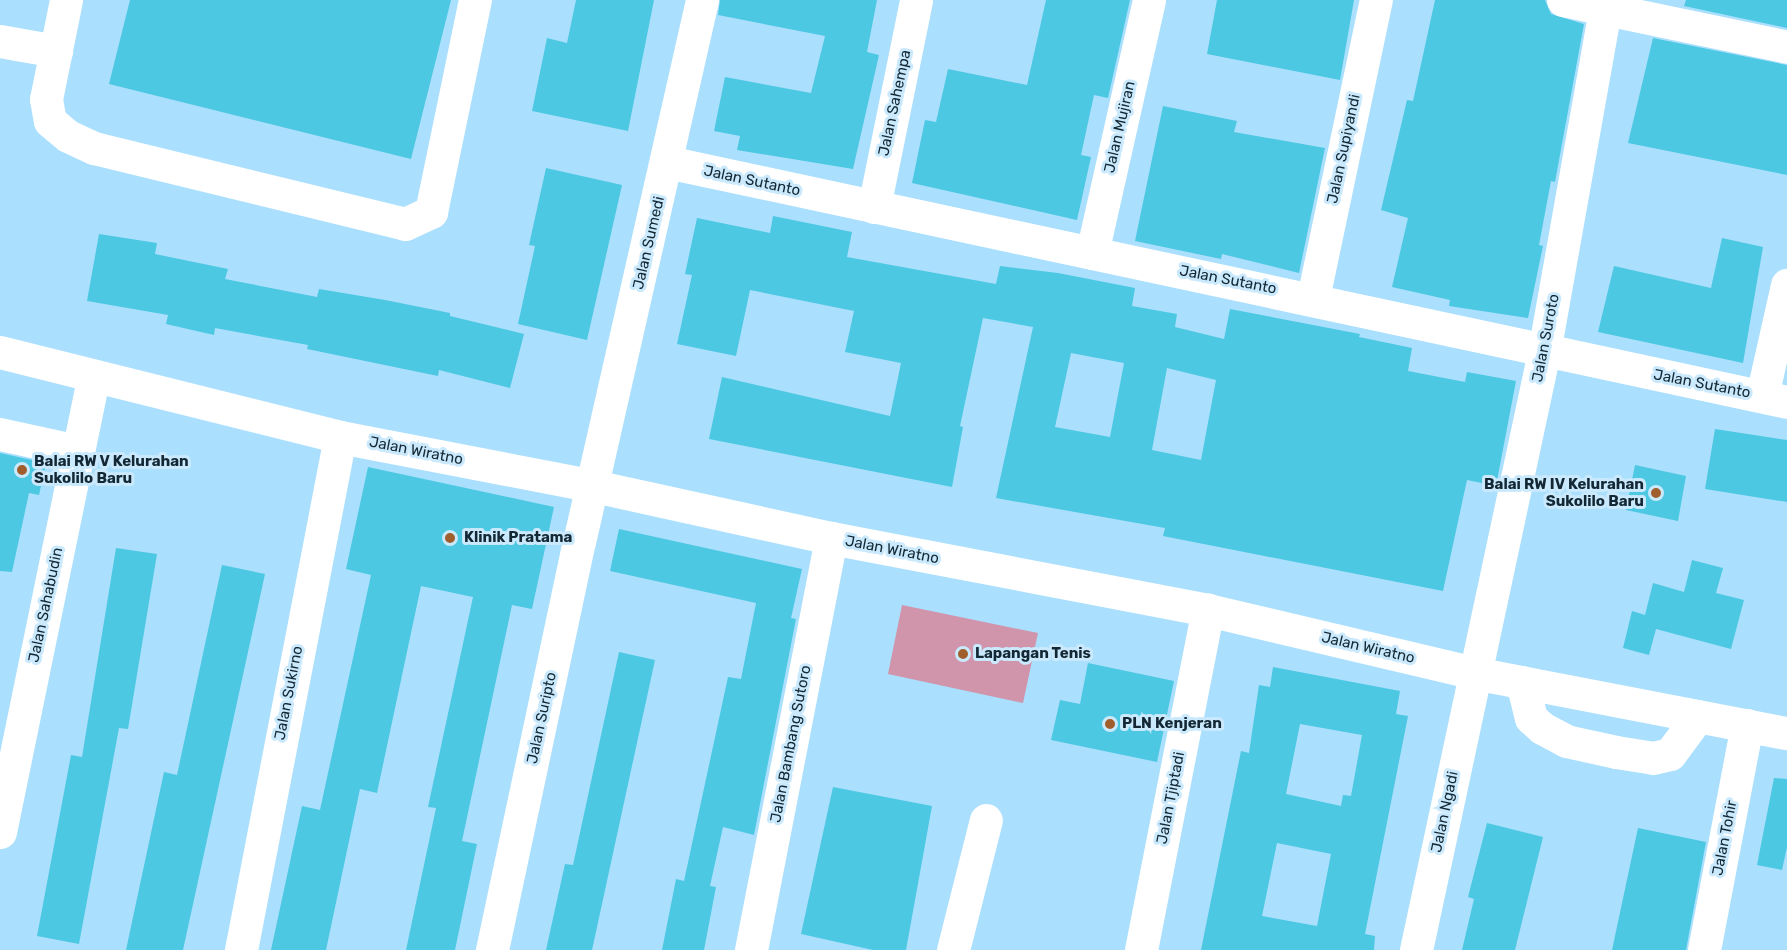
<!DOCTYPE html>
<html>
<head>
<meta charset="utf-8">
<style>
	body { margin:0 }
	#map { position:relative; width:1787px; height:950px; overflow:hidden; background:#abdffe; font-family:Rubik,sans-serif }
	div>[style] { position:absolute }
	.green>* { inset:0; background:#d094ab }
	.building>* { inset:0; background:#4cc8e2 }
	.minor>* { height:33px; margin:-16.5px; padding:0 16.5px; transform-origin:16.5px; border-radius:16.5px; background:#fff }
	.major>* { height:33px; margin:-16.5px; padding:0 16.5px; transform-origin:16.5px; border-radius:16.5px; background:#fff }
	.dots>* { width:16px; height:16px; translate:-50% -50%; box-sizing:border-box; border:3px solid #cae9fc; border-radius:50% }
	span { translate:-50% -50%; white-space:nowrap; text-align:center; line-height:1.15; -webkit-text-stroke:6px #cae9fc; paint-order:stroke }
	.street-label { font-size:15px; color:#132834 }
	.poi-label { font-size:15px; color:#132834; font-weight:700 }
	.left { translate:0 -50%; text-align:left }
	.right { translate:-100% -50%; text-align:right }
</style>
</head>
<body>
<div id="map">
	<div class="green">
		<div style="clip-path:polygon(902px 605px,1038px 633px,1023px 703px,888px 674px)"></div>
	</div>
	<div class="building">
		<div style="clip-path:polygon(130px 0,451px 0,411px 159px,109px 84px)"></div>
		<div style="clip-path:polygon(576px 0,654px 0,628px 131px,532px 111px,547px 38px,567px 43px)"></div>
		<div style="clip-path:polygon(720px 0,877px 0,867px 52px,879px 55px,853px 169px,737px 150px,740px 136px,714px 131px,725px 77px,811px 93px,825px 36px,718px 15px)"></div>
		<div style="clip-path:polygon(1046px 0,1130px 0,1108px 98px,1094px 95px,1081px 155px,1091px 157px,1077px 220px,912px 183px,925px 120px,936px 122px,948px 69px,1027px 85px)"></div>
		<div style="clip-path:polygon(1217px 0,1354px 0,1340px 80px,1207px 54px)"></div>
		<div style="clip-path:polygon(1435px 0,1545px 0,1551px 14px,1584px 24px,1555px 182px,1551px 181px,1539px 245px,1543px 246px,1528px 318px,1449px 306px,1450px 300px,1392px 287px,1408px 218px,1381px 210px,1407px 100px,1413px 101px)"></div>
		<div style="clip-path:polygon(1686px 0,1787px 0,1787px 28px,1684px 6px)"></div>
		<div style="clip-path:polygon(1653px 38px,1787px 65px,1787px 175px,1628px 143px)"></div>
		<div style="clip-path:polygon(1163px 106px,1237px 121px,1234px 132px,1325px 148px,1299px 273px,1222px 254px,1221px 259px,1135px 241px)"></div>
		<div style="clip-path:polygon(546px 168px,622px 185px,587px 340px,518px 324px,535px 246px,529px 245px)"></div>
		<div style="clip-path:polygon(evenodd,773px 216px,852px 232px,847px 257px,996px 284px,1000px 266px,1058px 273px,1135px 288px,1132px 306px,1177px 314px,1175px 327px,1224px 339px,1230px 309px,1360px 334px,1359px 337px,1412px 348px,1408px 371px,1465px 382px,1467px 372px,1516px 381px,1496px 486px,1467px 480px,1443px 591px,1163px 536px,1165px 528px,996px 498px,1033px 327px,983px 318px,960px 426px,963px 427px,952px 487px,709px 439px,722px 377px,890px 416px,901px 363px,845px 352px,854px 311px,750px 290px,736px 356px,677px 344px,692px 275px,685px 274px,697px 218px,770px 233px,773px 216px,1071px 353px,1124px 363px,1110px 437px,1055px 427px,1071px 353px,773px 216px,1167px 368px,1216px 380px,1201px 460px,1152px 450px,1167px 368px)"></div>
		<div style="clip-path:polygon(99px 234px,157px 243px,155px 254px,228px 269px,225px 279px,317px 297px,319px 289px,385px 300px,450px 313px,450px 316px,524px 334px,510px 388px,439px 370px,438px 376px,307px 349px,308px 345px,215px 328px,214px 335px,166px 324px,168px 315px,87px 301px)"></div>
		<div style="clip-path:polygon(1722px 238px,1763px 247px,1743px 363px,1598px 332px,1614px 266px,1711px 288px)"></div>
		<div style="clip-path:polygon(1715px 429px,1787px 440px,1787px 502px,1705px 489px)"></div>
		<div style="clip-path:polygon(0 453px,46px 463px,39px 495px,29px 493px,12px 572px,0 571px)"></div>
		<div style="clip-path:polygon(1635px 465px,1686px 476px,1678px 521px,1626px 510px)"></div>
		<div style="clip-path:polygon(368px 467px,554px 507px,532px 609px,512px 605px,462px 841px,477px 844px,455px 950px,406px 950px,436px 808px,428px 807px,473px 597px,421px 586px,377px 793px,360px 789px,326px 950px,271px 950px,302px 806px,320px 810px,371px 575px,346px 569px)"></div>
		<div style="clip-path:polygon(619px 529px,802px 569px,791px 618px,796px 619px,754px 835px,723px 827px,710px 886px,716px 887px,704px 950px,662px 950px,676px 879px,684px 881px,728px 677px,741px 679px,756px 603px,610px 571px)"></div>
		<div style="clip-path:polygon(116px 548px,157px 554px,128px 729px,119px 728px,79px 944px,37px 936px,71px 755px,82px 757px)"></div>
		<div style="clip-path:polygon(1692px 560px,1723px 568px,1716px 593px,1744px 600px,1731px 649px,1656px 629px,1649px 655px,1623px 648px,1632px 611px,1645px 615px,1653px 583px,1684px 592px)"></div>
		<div style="clip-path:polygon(222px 565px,265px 574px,183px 950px,126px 950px,164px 772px,177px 775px)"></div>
		<div style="clip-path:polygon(619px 652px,655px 660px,592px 950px,546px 950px,565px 864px,573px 865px)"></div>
		<div style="clip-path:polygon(1088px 663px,1174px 681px,1157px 762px,1051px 740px,1060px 700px,1080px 704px)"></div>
		<div style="clip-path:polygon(evenodd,1273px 667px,1400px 691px,1396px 714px,1408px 716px,1365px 934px,1375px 936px,1374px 950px,1201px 950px,1241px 751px,1249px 753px,1259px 685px,1270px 687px,1273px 667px,1300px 724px,1362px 735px,1351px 796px,1343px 795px,1341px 806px,1286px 794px,1300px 724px,1273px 667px,1277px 843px,1331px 854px,1317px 926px,1262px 916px,1277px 843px)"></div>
		<div style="clip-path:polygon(1774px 778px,1787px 779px,1787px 847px,1782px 870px,1757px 865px)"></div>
		<div style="clip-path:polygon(833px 787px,932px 806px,906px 950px,873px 950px,801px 934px)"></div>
		<div style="clip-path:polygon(1487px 823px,1543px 837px,1515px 950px,1462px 950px,1474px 899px,1468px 897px)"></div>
		<div style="clip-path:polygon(1638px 828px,1706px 842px,1686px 950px,1612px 950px)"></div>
	</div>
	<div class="minor">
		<div style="left:66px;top:0;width:101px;rotate:101.4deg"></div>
		<div style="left:46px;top:99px;width:22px;rotate:80deg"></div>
		<div style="left:50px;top:121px;width:23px;rotate:40deg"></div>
		<div style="left:68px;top:136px;width:29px;rotate:25deg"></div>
		<div style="left:94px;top:148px;width:320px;rotate:13.7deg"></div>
		<div style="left:405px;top:224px;width:29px;rotate:-25deg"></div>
		<div style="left:431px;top:212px;width:217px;rotate:-78.3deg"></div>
		<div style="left:1563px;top:0;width:229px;rotate:11.8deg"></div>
		<div style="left:0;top:41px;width:57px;rotate:10.1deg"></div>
		<div style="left:667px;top:162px;width:1145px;rotate:12.09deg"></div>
		<div style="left:874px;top:207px;width:211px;rotate:-78.5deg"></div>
		<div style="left:1092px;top:253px;width:259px;rotate:-77.3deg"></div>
		<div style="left:1313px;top:298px;width:305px;rotate:-78.1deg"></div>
		<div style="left:1762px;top:396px;width:114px;rotate:-77.3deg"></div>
		<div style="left:0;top:434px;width:80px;rotate:12.3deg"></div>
		<div style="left:1522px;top:682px;width:37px;rotate:76deg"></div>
		<div style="left:1531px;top:718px;width:15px;rotate:42deg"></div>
		<div style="left:1542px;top:728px;width:27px;rotate:28deg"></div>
		<div style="left:1566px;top:741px;width:51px;rotate:12.4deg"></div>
		<div style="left:1616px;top:752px;width:37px;rotate:9deg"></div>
		<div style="left:1653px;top:758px;width:17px;rotate:-13deg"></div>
		<div style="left:1670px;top:754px;width:47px;rotate:-53.6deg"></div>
		<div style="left:0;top:832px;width:463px;rotate:-78.4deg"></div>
		<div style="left:241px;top:950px;width:522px;rotate:-79.08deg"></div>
		<div style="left:492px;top:950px;width:417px;rotate:-78deg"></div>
		<div style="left:579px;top:542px;width:556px;rotate:-77.21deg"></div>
		<div style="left:751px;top:950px;width:420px;rotate:-79deg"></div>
		<div style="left:953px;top:950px;width:134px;rotate:-75.8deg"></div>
		<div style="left:1141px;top:950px;width:347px;rotate:-78.9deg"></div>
		<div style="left:1416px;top:950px;width:612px;rotate:-77.92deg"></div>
		<div style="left:1544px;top:352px;width:358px;rotate:-79.9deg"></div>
		<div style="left:1704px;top:950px;width:229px;rotate:-79.2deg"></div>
	</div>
	<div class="major">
		<div style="left:0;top:352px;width:350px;rotate:14deg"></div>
		<div style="left:340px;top:437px;width:259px;rotate:10.9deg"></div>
		<div style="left:594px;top:486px;width:243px;rotate:12.4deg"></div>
		<div style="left:831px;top:538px;width:384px;rotate:10.8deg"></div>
		<div style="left:1208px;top:610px;width:273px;rotate:13.3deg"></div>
		<div style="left:1474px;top:673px;width:319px;rotate:10.9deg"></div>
	</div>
	<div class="dots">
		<div style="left:22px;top:470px;background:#a15e2d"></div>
		<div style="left:1656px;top:493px;background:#a15e2d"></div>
		<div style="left:450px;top:538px;background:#a15e2d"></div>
		<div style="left:963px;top:654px;background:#a15e2d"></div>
		<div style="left:1110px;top:724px;background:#a15e2d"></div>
	</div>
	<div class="street-label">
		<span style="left:895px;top:103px;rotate:-78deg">Jalan Sahempa</span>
		<span style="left:1120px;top:127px;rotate:-77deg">Jalan Mujiran</span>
		<span style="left:1344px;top:149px;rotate:-78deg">Jalan Supiyandi</span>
		<span style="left:752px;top:181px;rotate:12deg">Jalan Sutanto</span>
		<span style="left:649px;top:243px;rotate:-77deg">Jalan Sumedi</span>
		<span style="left:1228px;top:280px;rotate:11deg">Jalan Sutanto</span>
		<span style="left:1546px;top:338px;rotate:-79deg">Jalan Suroto</span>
		<span style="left:1702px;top:384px;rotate:11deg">Jalan Sutanto</span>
		<span style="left:416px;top:451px;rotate:11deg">Jalan Wiratno</span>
		<span style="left:892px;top:550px;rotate:11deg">Jalan Wiratno</span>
		<span style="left:46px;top:605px;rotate:-78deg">Jalan Sahabudin</span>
		<span style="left:1368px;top:648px;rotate:13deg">Jalan Wiratno</span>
		<span style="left:289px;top:693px;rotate:-79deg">Jalan Sukirno</span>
		<span style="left:542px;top:718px;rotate:-78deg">Jalan Suripto</span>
		<span style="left:791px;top:744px;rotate:-79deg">Jalan Bambang Sutoro</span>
		<span style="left:1171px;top:798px;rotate:-79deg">Jalan Tjiptadi</span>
		<span style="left:1445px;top:812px;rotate:-78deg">Jalan Ngadi</span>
		<span style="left:1725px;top:838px;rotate:-79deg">Jalan Tohir</span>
	</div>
	<div class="poi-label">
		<span class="left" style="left:34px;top:470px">Balai RW V Kelurahan<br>Sukolilo Baru</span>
		<span class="right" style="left:1644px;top:493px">Balai RW IV Kelurahan<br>Sukolilo Baru</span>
		<span class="left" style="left:464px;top:538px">Klinik Pratama</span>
		<span class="left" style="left:975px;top:654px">Lapangan Tenis</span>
		<span class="left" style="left:1122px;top:724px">PLN Kenjeran</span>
	</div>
</div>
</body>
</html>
